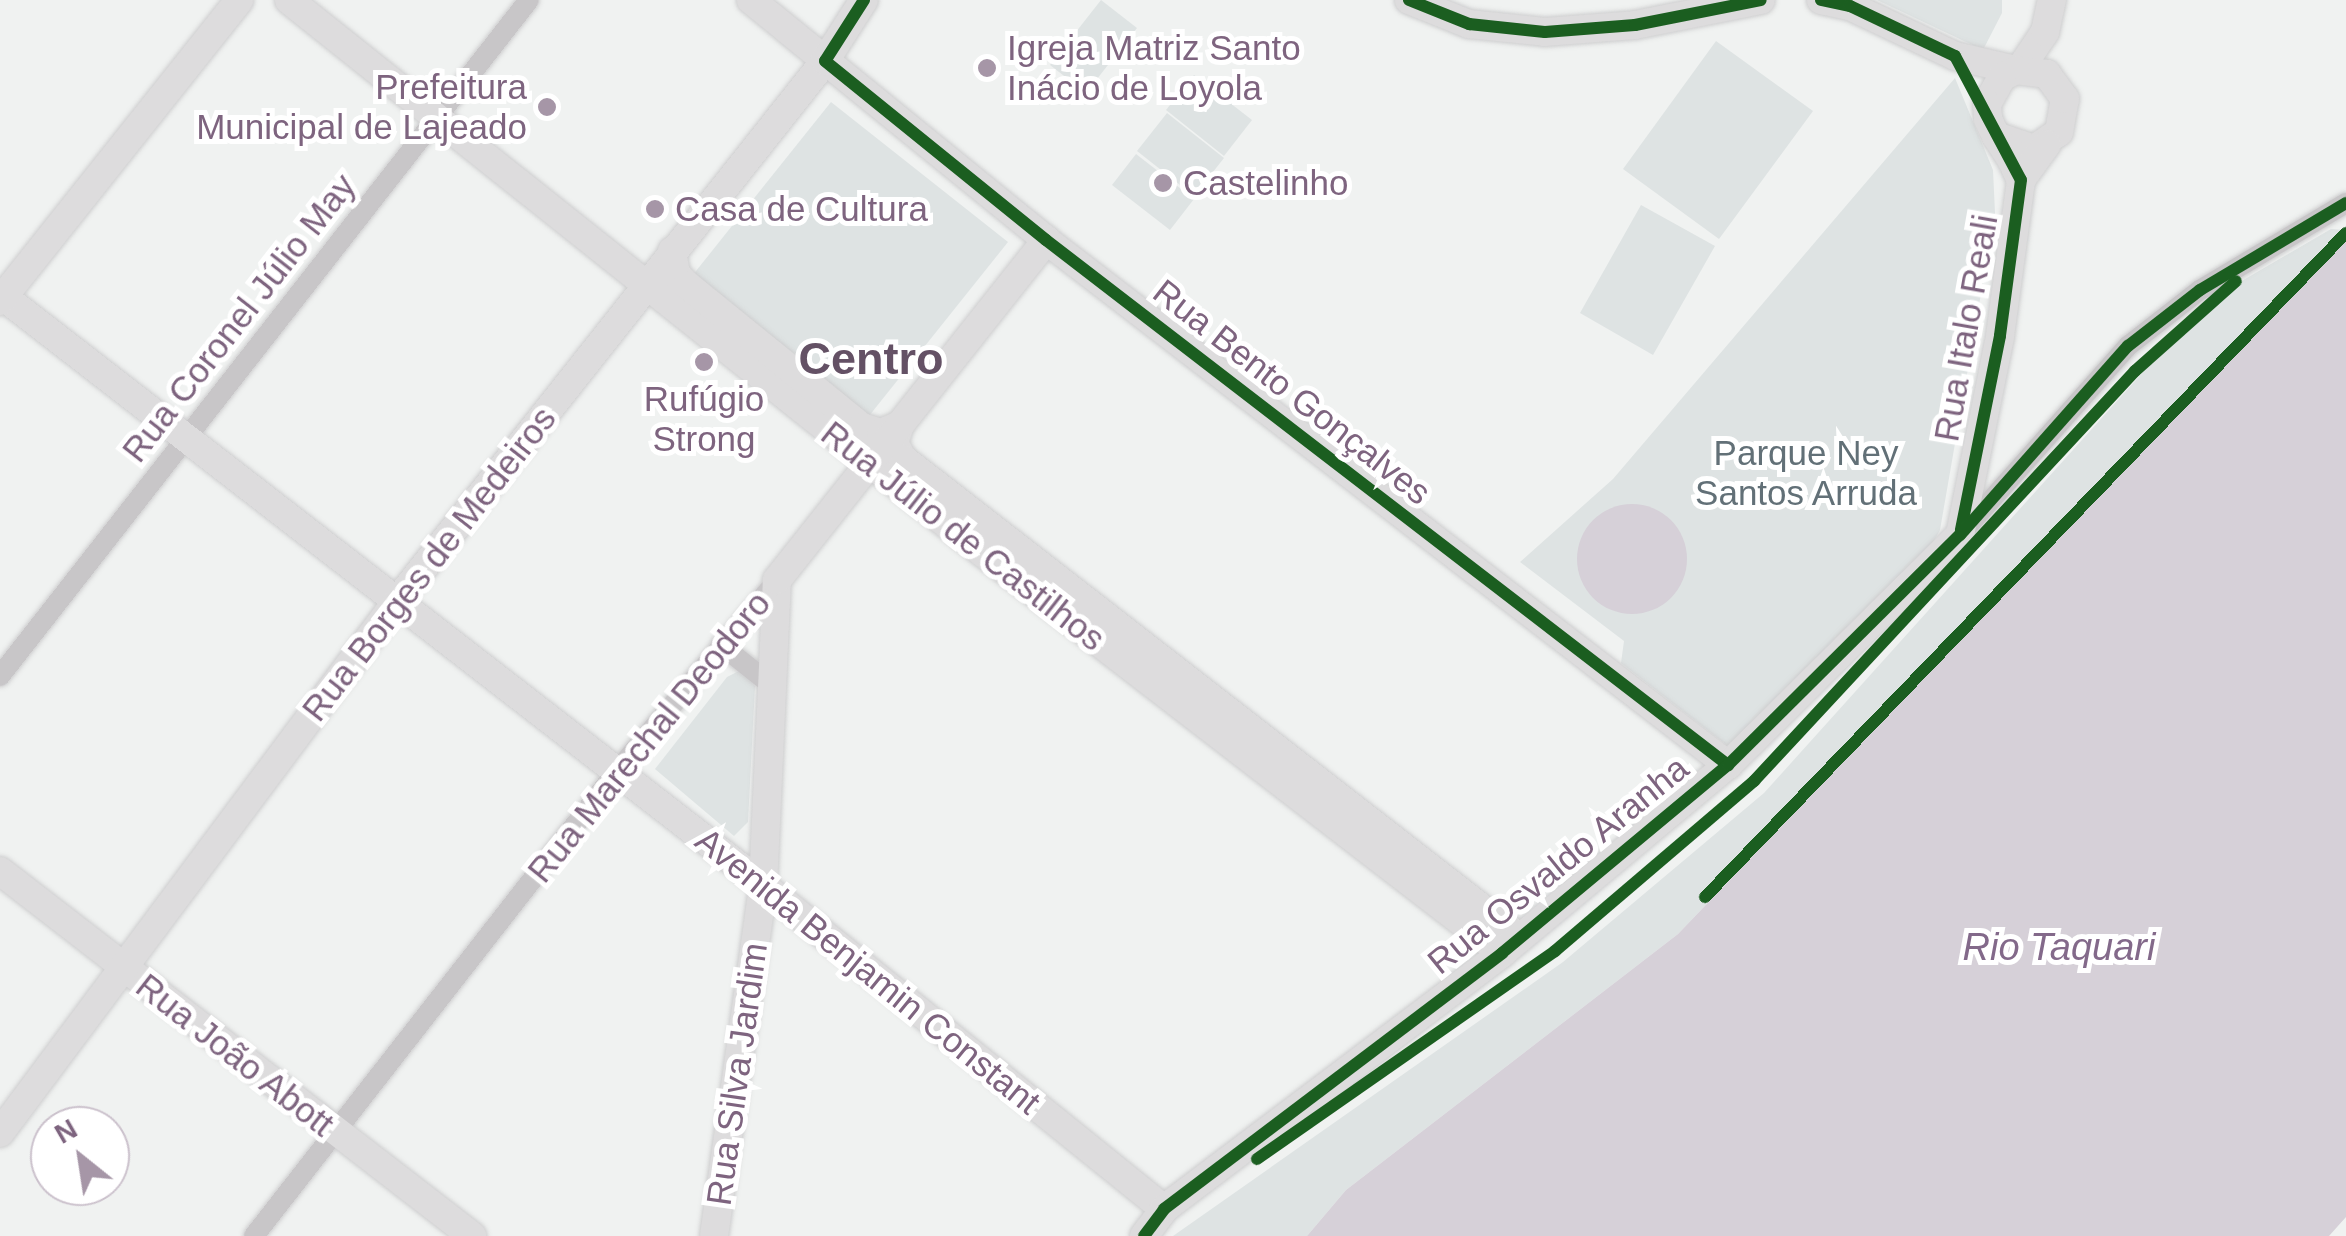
<!DOCTYPE html>
<html>
<head>
<meta charset="utf-8">
<style>
	body { margin:0 }
	#map { position:relative; width:2346px; height:1236px; overflow:hidden; background:#f0f2f1; font-family:Arial,sans-serif }
	div>[style] { position:absolute }
	.green>* { inset:0; background:#dee3e3 }
	.water>* { inset:0; background:#d6d0d8 }
	.round { border-radius:50% }
	.roads { filter:drop-shadow(0 0 2px #cececf) drop-shadow(0 0 2px #cececf) }
	.street>* { height:20px; margin:-10px; padding:0 10px; transform-origin:10px; border-radius:10px; background:#c8c6c8 }
	.secondary>* { height:28px; margin:-14px; padding:0 14px; transform-origin:14px; border-radius:14px; background:#dddcdd }
	.cycleway>* { height:12px; margin:-6px; padding:0 6px; transform-origin:6px; border-radius:6px; background:#1b5e20 }
	.dots>* { width:28px; height:28px; translate:-50% -50%; box-sizing:border-box; border:5px solid #fff; border-radius:50% }
	span { translate:-50% -50%; white-space:nowrap; text-align:center; line-height:1.15; -webkit-text-stroke:10px #fff; paint-order:stroke }
	.poi-label { font-size:35px; color:#7e647f }
	.left { translate:0 -50%; text-align:left }
	.right { translate:-100% -50%; text-align:right }
	.street-label { font-size:35px; color:#7e647f }
	.park-label { font-size:35px; color:#627077 }
	.water-label { font-size:38px; color:#83698a; font-style:italic }
	.district-label { font-size:45px; color:#645165; font-weight:700 }
	.north { position:absolute; left:30px; top:1106px; width:100px; height:100px; box-sizing:border-box; background:#fff; border:2px solid #cbc1cc; border-radius:50%; rotate:330deg; font-size:28px; font-weight:700; line-height:40px; text-align:center; color:#7e647f }
	.north::after { content:''; display:block; margin:auto; width:35px; height:45px; background:#a696a7; clip-path:polygon(50% 0,100% 100%,50% 72%,0 100%) }
</style>
</head>
<body>
<div id="map">
	<div class="green">
		<div style="clip-path:polygon(1101px 0,1137px 28px,1086px 93px,1050px 65px)"></div>
		<div style="clip-path:polygon(1877px 0,2002px 0,2002px 13px,1983px 50px)"></div>
		<div style="clip-path:polygon(1716px 41px,1813px 111px,1719px 239px,1623px 169px)"></div>
		<div style="clip-path:polygon(1194px 75px,1252px 120px,1224px 156px,1166px 110px)"></div>
		<div style="clip-path:polygon(1955px 78px,1993px 170px,1995px 213px,1940px 530px,1925px 557px,1728px 746px,1621px 663px,1624px 641px,1520px 562px,1613px 479px)"></div>
		<div style="clip-path:polygon(831px 102px,1008px 242px,869px 416px,692px 276px)"></div>
		<div style="clip-path:polygon(1167px 113px,1224px 158px,1194px 196px,1137px 151px)"></div>
		<div style="clip-path:polygon(1136px 154px,1194px 199px,1170px 230px,1112px 185px)"></div>
		<div style="clip-path:polygon(1641px 205px,1715px 246px,1653px 355px,1580px 313px)"></div>
		<div style="clip-path:polygon(2331px 229px,2346px 230px,2346px 237px,1678px 934px,1346px 1190px,1307px 1236px,1173px 1236px,1563px 962px,1764px 793px,2144px 371px,2240px 282px)"></div>
		<div style="clip-path:polygon(741px 670px,755px 686px,748px 822px,734px 836px,655px 769px,727px 677px)"></div>
	</div>
	<div class="water">
		<div style="clip-path:polygon(2346px 237px,2346px 1217px,2329px 1236px,1307px 1236px,1346px 1190px,1678px 934px)"></div>
		<div class="round" style="left:1577px;top:504px;width:110px;height:110px"></div>
	</div>
	<div class="roads">
		<div class="street">
			<div style="left:1961px;top:534px;width:251px;rotate:-48.4deg"></div>
			<div style="left:2128px;top:346px;width:91px;rotate:-37.9deg"></div>
			<div style="left:2200px;top:290px;width:170px;rotate:-30.8deg"></div>
			<div style="left:721px;top:645px;width:63px;rotate:38.5deg"></div>
			<div style="left:0;top:676px;width:858px;rotate:-51.96deg"></div>
			<div style="left:254px;top:1236px;width:590px;rotate:-52.02deg"></div>
			<div style="left:617px;top:771px;width:249px;rotate:-50deg"></div>
		</div>
		<div class="secondary">
			<div style="left:289px;top:0;width:887px;rotate:38.55deg"></div>
			<div style="left:983px;top:553px;width:655px;rotate:37.62deg"></div>
			<div style="left:751px;top:0;width:380px;rotate:39.1deg"></div>
			<div style="left:1046px;top:240px;width:861px;rotate:37.59deg"></div>
			<div style="left:1409px;top:0;width:65px;rotate:21.8deg"></div>
			<div style="left:1469px;top:24px;width:76px;rotate:6deg"></div>
			<div style="left:1545px;top:32px;width:90px;rotate:-4.4deg"></div>
			<div style="left:1635px;top:25px;width:128px;rotate:-11.2deg"></div>
			<div style="left:1821px;top:0;width:30px;rotate:12deg"></div>
			<div style="left:1850px;top:6px;width:116px;rotate:25.5deg"></div>
			<div style="left:1955px;top:56px;width:63px;rotate:12.9deg"></div>
			<div style="left:2020px;top:69px;width:45px;rotate:-56deg"></div>
			<div style="left:2045px;top:32px;width:33px;rotate:-78deg"></div>
			<div style="left:1996px;top:136px;width:40px;rotate:18.9deg"></div>
			<div style="left:2034px;top:149px;width:30px;rotate:-34deg"></div>
			<div style="left:2059px;top:132px;width:34px;rotate:-80deg"></div>
			<div style="left:2065px;top:99px;width:31px;rotate:-126deg"></div>
			<div style="left:2047px;top:74px;width:31px;rotate:-173deg"></div>
			<div style="left:2016px;top:70px;width:16px;rotate:153deg"></div>
			<div style="left:2002px;top:77px;width:31px;rotate:119deg"></div>
			<div style="left:1987px;top:104px;width:15px;rotate:86deg"></div>
			<div style="left:1988px;top:119px;width:19px;rotate:65deg"></div>
			<div style="left:1996px;top:136px;width:30px;rotate:57deg"></div>
			<div style="left:2012px;top:161px;width:21px;rotate:65deg"></div>
			<div style="left:672px;top:251px;width:23px;rotate:80deg"></div>
			<div style="left:676px;top:274px;width:16px;rotate:45deg"></div>
			<div style="left:687px;top:285px;width:225px;rotate:39.1deg"></div>
			<div style="left:862px;top:427px;width:20px;rotate:18deg"></div>
			<div style="left:881px;top:433px;width:21px;rotate:-23deg"></div>
			<div style="left:0;top:294px;width:935px;rotate:37.74deg"></div>
			<div style="left:739px;top:866px;width:546px;rotate:38.91deg"></div>
			<div style="left:0;top:301px;width:384px;rotate:-51.5deg"></div>
			<div style="left:900px;top:425px;width:19px;rotate:108deg"></div>
			<div style="left:894px;top:443px;width:18px;rotate:61deg"></div>
			<div style="left:903px;top:459px;width:781px;rotate:37.82deg"></div>
			<div style="left:0;top:871px;width:597px;rotate:37.71deg"></div>
			<div style="left:0;top:1133px;width:664px;rotate:-53.27deg"></div>
			<div style="left:397px;top:601px;width:689px;rotate:-51.6deg"></div>
			<div style="left:825px;top:61px;width:72px;rotate:-57.4deg"></div>
			<div style="left:714px;top:1236px;width:352px;rotate:-82deg"></div>
			<div style="left:763px;top:887px;width:307px;rotate:-87.4deg"></div>
			<div style="left:777px;top:580px;width:434px;rotate:-51.6deg"></div>
			<div style="left:1144px;top:1236px;width:34px;rotate:-53deg"></div>
			<div style="left:1164px;top:1209px;width:424px;rotate:-37.1deg"></div>
			<div style="left:1502px;top:953px;width:294px;rotate:-39.8deg"></div>
			<div style="left:1728px;top:765px;width:327px;rotate:-44.8deg"></div>
			<div style="left:1960px;top:535px;width:203px;rotate:-78.6deg"></div>
			<div style="left:2000px;top:336px;width:157px;rotate:-82.3deg"></div>
			<div style="left:2021px;top:180px;width:44px;rotate:-54.2deg"></div>
		</div>
	</div>
	<div class="cycleway">
		<div style="left:864px;top:0;width:72px;rotate:122.6deg"></div>
		<div style="left:825px;top:61px;width:284px;rotate:39deg"></div>
		<div style="left:1046px;top:240px;width:861px;rotate:37.59deg"></div>
		<div style="left:1409px;top:0;width:65px;rotate:21.8deg"></div>
		<div style="left:1469px;top:24px;width:76px;rotate:6deg"></div>
		<div style="left:1545px;top:32px;width:90px;rotate:-4.4deg"></div>
		<div style="left:1635px;top:25px;width:128px;rotate:-11.2deg"></div>
		<div style="left:1821px;top:0;width:30px;rotate:12deg"></div>
		<div style="left:1850px;top:6px;width:116px;rotate:25.5deg"></div>
		<div style="left:1955px;top:56px;width:140px;rotate:62deg"></div>
		<div style="left:2021px;top:180px;width:157px;rotate:97.7deg"></div>
		<div style="left:2000px;top:336px;width:198px;rotate:101.4deg"></div>
		<div style="left:1705px;top:897px;width:923px;rotate:-46.01deg"></div>
		<div style="left:1257px;top:1159px;width:363px;rotate:-34.9deg"></div>
		<div style="left:1555px;top:951px;width:262px;rotate:-40.5deg"></div>
		<div style="left:1754px;top:781px;width:560px;rotate:-47.1deg"></div>
		<div style="left:2135px;top:371px;width:135px;rotate:-41.7deg"></div>
		<div style="left:1144px;top:1236px;width:34px;rotate:-53deg"></div>
		<div style="left:1164px;top:1209px;width:424px;rotate:-37.1deg"></div>
		<div style="left:1502px;top:953px;width:294px;rotate:-39.8deg"></div>
		<div style="left:1728px;top:765px;width:327px;rotate:-44.8deg"></div>
		<div style="left:1960px;top:535px;width:253px;rotate:-48.4deg"></div>
		<div style="left:2128px;top:346px;width:91px;rotate:-37.9deg"></div>
		<div style="left:2200px;top:290px;width:170px;rotate:-30.8deg"></div>
	</div>
	<div class="dots">
		<div style="left:987px;top:68px;background:#a696a7"></div>
		<div style="left:547px;top:107px;background:#a696a7"></div>
		<div style="left:1163px;top:183px;background:#a696a7"></div>
		<div style="left:655px;top:209px;background:#a696a7"></div>
		<div style="left:704px;top:362px;background:#a696a7"></div>
	</div>
	<div class="poi-label">
		<span class="left" style="left:1007px;top:68px">Igreja Matriz Santo<br>Inácio de Loyola</span>
		<span class="right" style="left:527px;top:107px">Prefeitura<br>Municipal de Lajeado</span>
		<span class="left" style="left:1183px;top:183px">Castelinho</span>
		<span class="left" style="left:675px;top:209px">Casa de Cultura</span>
		<span style="left:704px;top:419px">Rufúgio<br>Strong</span>
	</div>
	<div class="street-label">
		<span style="left:239px;top:318px;rotate:-52deg">Rua Coronel Júlio May</span>
		<span style="left:1966px;top:328px;rotate:-80deg">Rua Italo Reali</span>
		<span style="left:1292px;top:392px;rotate:38deg">Rua Bento Gonçalves</span>
		<span style="left:963px;top:536px;rotate:38deg">Rua Júlio de Castilhos</span>
		<span style="left:429px;top:564px;rotate:-52deg">Rua Borges de Medeiros</span>
		<span style="left:649px;top:737px;rotate:-51deg">Rua Marechal Deodoro</span>
		<span style="left:1558px;top:865px;rotate:-39deg">Rua Osvaldo Aranha</span>
		<span style="left:868px;top:971px;rotate:39deg">Avenida Benjamin Constant</span>
		<span style="left:235px;top:1055px;rotate:38deg">Rua João Abott</span>
		<span style="left:737px;top:1074px;rotate:-82deg">Rua Silva Jardim</span>
	</div>
	<div class="park-label">
		<span style="left:1806px;top:473px">Parque Ney<br>Santos Arruda</span>
	</div>
	<div class="water-label">
		<span style="left:2059px;top:948px">Rio Taquari</span>
	</div>
	<div class="district-label">
		<span style="left:871px;top:359px">Centro</span>
	</div>
	<div class="north">N</div>
</div>
</body>
</html>
